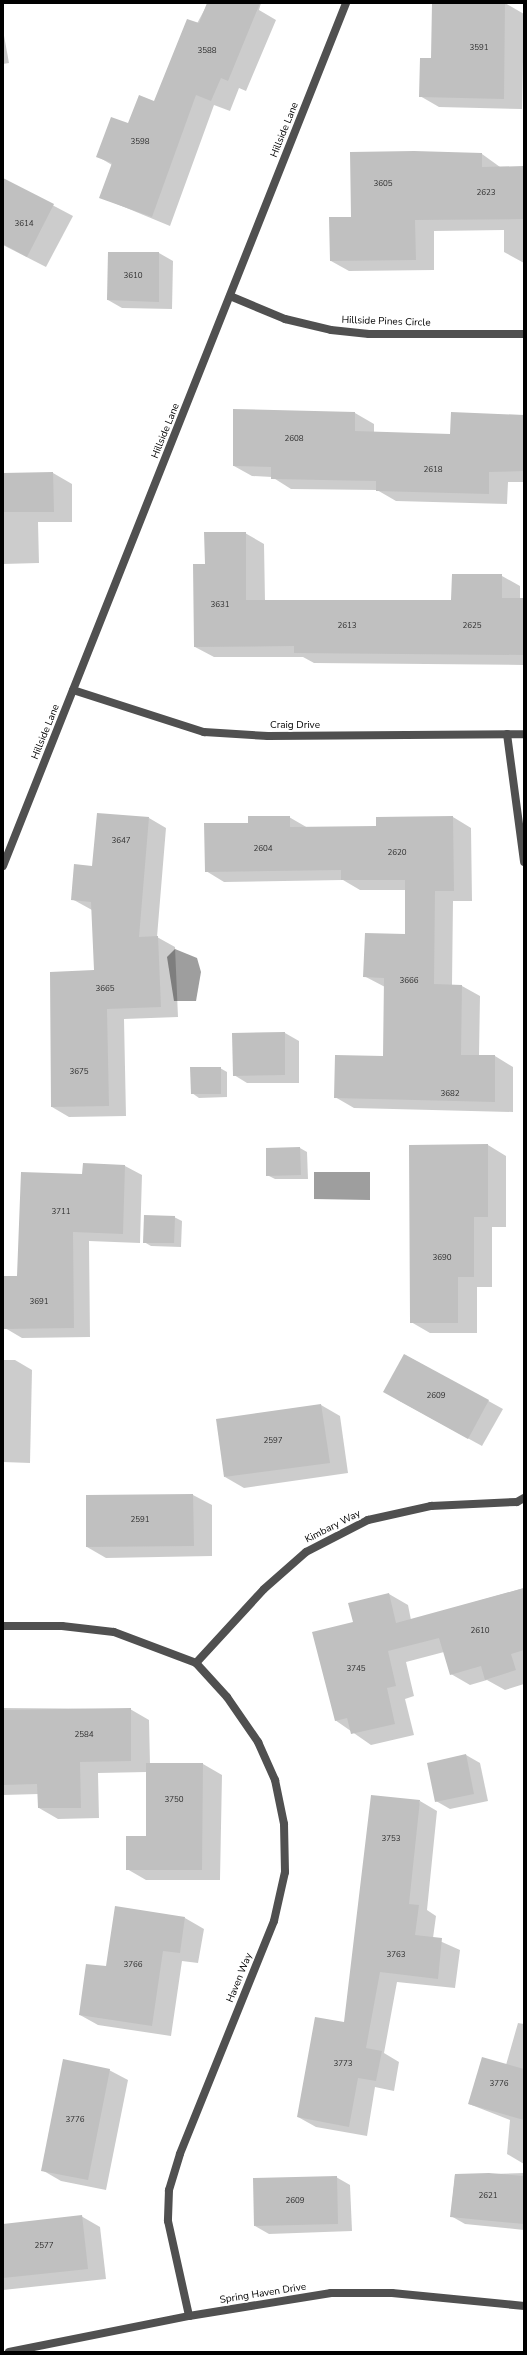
<!DOCTYPE html>
<html>
<head>
<meta charset="utf-8">
<style>
	body { margin:0 }
	#map { position:relative; width:527px; height:2355px; overflow:hidden; background:#fff; font-family:"Nunito Sans",sans-serif }
	div>[style] { position:absolute }
	.water>* { inset:0; background:#9e9e9e }
	.shadow>* { inset:0; background:#0003 }
	.building>* { inset:0; background:#c0c0c0 }
	.minor>* { height:8px; margin:-4px; padding:0 4px; transform-origin:4px; border-radius:4px; background:#505050 }
	span { translate:-50% -50%; white-space:nowrap; text-align:center; line-height:1.15; -webkit-text-stroke:3.5px #fff; paint-order:stroke }
	.number-label { font-size:8px; color:#303030 }
	.number-label span { -webkit-text-stroke-width:0 }
	.street-label { font-size:10px; color:#000 }
	.frame { position:absolute; inset:0; border:4px solid #000; pointer-events:none }
</style>
</head>
<body>
<div id="map">
	<div class="water">
		<div style="clip-path:polygon(175px 949px,197px 958px,201px 972px,196px 1001px,174px 1001px,167px 957px)"></div>
		<div style="clip-path:polygon(314px 1172px,370px 1172px,370px 1200px,314px 1199px)"></div>
	</div>
	<div class="shadow">
		<div style="clip-path:polygon(208px 3px,261px 3px,259px 10px,276px 20px,246px 91px,239px 88px,230px 111px,214px 105px,170px 226px,100px 197px,112px 165px,97px 156px,155px 102px)"></div>
		<div style="clip-path:polygon(433px 3px,505px 3px,524px 14px,522px 109px,439px 107px,420px 96px,432px 59px)"></div>
		<div style="clip-path:polygon(3px 30px,9px 63px,3px 64px)"></div>
		<div style="clip-path:polygon(482px 154px,500px 167px,524px 167px,524px 263px,504px 252px,504px 230px,434px 231px,434px 270px,349px 271px,331px 261px)"></div>
		<div style="clip-path:polygon(3px 179px,73px 216px,46px 267px,3px 245px)"></div>
		<div style="clip-path:polygon(109px 253px,159px 253px,173px 261px,172px 309px,122px 308px,108px 300px)"></div>
		<div style="clip-path:polygon(234px 410px,355px 413px,374px 424px,374px 433px,451px 435px,524px 416px,524px 482px,508px 482px,507px 504px,396px 501px,377px 490px,291px 489px,272px 477px,252px 476px,234px 466px)"></div>
		<div style="clip-path:polygon(53px 473px,72px 484px,72px 522px,38px 522px,39px 563px,3px 564px,3px 474px)"></div>
		<div style="clip-path:polygon(245px 533px,264px 544px,265px 601px,452px 601px,502px 576px,520px 586px,520px 599px,524px 599px,524px 665px,314px 663px,303px 657px,214px 657px,195px 647px,206px 565px)"></div>
		<div style="clip-path:polygon(3px 612px,4px 646px,3px 646px)"></div>
		<div style="clip-path:polygon(289px 817px,308px 828px,377px 827px,453px 817px,471px 828px,472px 901px,453px 901px,452px 985px,462px 986px,480px 996px,479px 1056px,495px 1056px,513px 1067px,513px 1112px,354px 1108px,335px 1097px,384px 1057px,385px 987px,364px 976px,406px 935px,406px 890px,360px 890px,343px 880px,224px 882px,206px 871px,249px 824px)"></div>
		<div style="clip-path:polygon(149px 818px,166px 828px,157px 937px,175px 947px,178px 1017px,124px 1019px,126px 1116px,69px 1117px,52px 1107px,95px 971px,92px 910px,72px 899px,93px 867px)"></div>
		<div style="clip-path:polygon(285px 1033px,299px 1041px,299px 1083px,247px 1083px,234px 1075px)"></div>
		<div style="clip-path:polygon(220px 1068px,227px 1072px,227px 1097px,199px 1098px,192px 1093px)"></div>
		<div style="clip-path:polygon(488px 1145px,506px 1156px,506px 1227px,492px 1227px,492px 1287px,477px 1287px,477px 1333px,430px 1333px,411px 1322px)"></div>
		<div style="clip-path:polygon(300px 1148px,307px 1152px,308px 1179px,275px 1179px,267px 1175px,267px 1149px)"></div>
		<div style="clip-path:polygon(125px 1166px,142px 1175px,140px 1243px,89px 1241px,90px 1337px,22px 1338px,5px 1328px,18px 1277px,83px 1175px)"></div>
		<div style="clip-path:polygon(174px 1217px,182px 1221px,181px 1247px,151px 1246px,144px 1242px)"></div>
		<div style="clip-path:polygon(405px 1355px,503px 1409px,482px 1446px,398px 1400px)"></div>
		<div style="clip-path:polygon(3px 1360px,15px 1360px,32px 1370px,30px 1463px,3px 1462px)"></div>
		<div style="clip-path:polygon(321px 1405px,340px 1416px,348px 1473px,244px 1488px,225px 1477px)"></div>
		<div style="clip-path:polygon(193px 1495px,212px 1505px,212px 1556px,106px 1558px,87px 1547px)"></div>
		<div style="clip-path:polygon(524px 1588px,524px 1684px,505px 1690px,487px 1680px,470px 1685px,451px 1674px,444px 1652px,406px 1662px,414px 1696px,405px 1699px,414px 1735px,371px 1745px,335px 1720px,354px 1623px,389px 1594px,408px 1605px,411px 1620px)"></div>
		<div style="clip-path:polygon(3px 1708px,130px 1709px,149px 1720px,150px 1764px,203px 1764px,222px 1775px,220px 1880px,146px 1880px,127px 1869px,147px 1837px,147px 1772px,98px 1773px,99px 1818px,58px 1819px,39px 1808px,39px 1794px,3px 1795px)"></div>
		<div style="clip-path:polygon(466px 1755px,480px 1763px,488px 1801px,450px 1809px,436px 1801px)"></div>
		<div style="clip-path:polygon(420px 1801px,437px 1811px,427px 1910px,436px 1916px,433px 1938px,460px 1950px,455px 1988px,397px 1982px,384px 2053px,399px 2062px,394px 2091px,375px 2087px,367px 2136px,316px 2127px,298px 2117px,345px 2023px)"></div>
		<div style="clip-path:polygon(185px 1918px,204px 1929px,198px 1963px,182px 1961px,171px 2036px,98px 2025px,80px 2015px,106px 1968px)"></div>
		<div style="clip-path:polygon(518px 2023px,524px 2024px,524px 2164px,507px 2154px,510px 2120px,469px 2104px,506px 2065px)"></div>
		<div style="clip-path:polygon(109px 2070px,128px 2080px,106px 2190px,61px 2181px,42px 2170px)"></div>
		<div style="clip-path:polygon(524px 2173px,524px 2230px,465px 2224px,451px 2216px,455px 2175px)"></div>
		<div style="clip-path:polygon(336px 2177px,350px 2185px,352px 2231px,269px 2234px,255px 2226px)"></div>
		<div style="clip-path:polygon(81px 2216px,100px 2227px,106px 2279px,3px 2290px,3px 2225px)"></div>
	</div>
	<div class="building">
		<div style="clip-path:polygon(207px 3px,260px 3px,228px 81px,221px 78px,211px 101px,196px 95px,152px 217px,99px 198px,112px 163px,96px 157px,111px 117px,128px 123px,139px 95px,154px 101px,187px 19px,199px 23px)"></div>
		<div style="clip-path:polygon(432px 3px,505px 3px,504px 99px,419px 97px,420px 58px,431px 58px)"></div>
		<div style="clip-path:polygon(414px 151px,482px 153px,482px 167px,524px 166px,524px 219px,415px 220px,416px 260px,330px 261px,329px 217px,351px 217px,350px 152px)"></div>
		<div style="clip-path:polygon(3px 178px,54px 204px,27px 257px,3px 244px)"></div>
		<div style="clip-path:polygon(108px 252px,159px 252px,159px 302px,107px 300px)"></div>
		<div style="clip-path:polygon(233px 409px,355px 412px,355px 431px,450px 434px,451px 412px,524px 415px,524px 471px,489px 472px,489px 494px,376px 491px,376px 481px,271px 479px,271px 467px,233px 466px)"></div>
		<div style="clip-path:polygon(53px 472px,54px 512px,3px 512px,3px 473px)"></div>
		<div style="clip-path:polygon(204px 532px,246px 532px,246px 600px,451px 600px,452px 574px,502px 574px,502px 598px,524px 598px,524px 655px,294px 653px,294px 646px,194px 647px,193px 564px,205px 564px)"></div>
		<div style="clip-path:polygon(97px 813px,149px 817px,139px 937px,158px 936px,161px 1007px,107px 1009px,109px 1106px,51px 1107px,50px 972px,94px 970px,91px 902px,71px 900px,74px 864px,92px 866px)"></div>
		<div style="clip-path:polygon(248px 816px,290px 816px,290px 827px,376px 826px,376px 817px,453px 816px,454px 891px,435px 891px,434px 984px,462px 985px,461px 1055px,495px 1055px,495px 1102px,334px 1098px,335px 1055px,383px 1056px,384px 978px,363px 977px,365px 933px,405px 934px,405px 880px,341px 880px,341px 870px,205px 872px,204px 823px,248px 823px)"></div>
		<div style="clip-path:polygon(285px 1032px,285px 1075px,233px 1076px,232px 1033px)"></div>
		<div style="clip-path:polygon(190px 1067px,221px 1067px,221px 1094px,191px 1094px)"></div>
		<div style="clip-path:polygon(488px 1144px,488px 1217px,474px 1217px,474px 1277px,458px 1277px,458px 1323px,410px 1323px,409px 1145px)"></div>
		<div style="clip-path:polygon(300px 1147px,301px 1175px,266px 1176px,266px 1148px)"></div>
		<div style="clip-path:polygon(83px 1163px,125px 1165px,123px 1234px,73px 1232px,74px 1328px,4px 1329px,4px 1276px,17px 1276px,21px 1172px,82px 1174px)"></div>
		<div style="clip-path:polygon(144px 1215px,175px 1216px,174px 1243px,143px 1243px)"></div>
		<div style="clip-path:polygon(404px 1354px,489px 1400px,468px 1439px,383px 1392px)"></div>
		<div style="clip-path:polygon(321px 1404px,330px 1463px,224px 1477px,216px 1419px)"></div>
		<div style="clip-path:polygon(193px 1494px,194px 1546px,86px 1547px,86px 1495px)"></div>
		<div style="clip-path:polygon(524px 1588px,524px 1650px,511px 1654px,516px 1670px,485px 1680px,481px 1666px,450px 1675px,439px 1638px,388px 1651px,396px 1686px,387px 1688px,395px 1724px,351px 1734px,347px 1718px,335px 1721px,312px 1632px,353px 1622px,348px 1603px,389px 1593px,396px 1623px)"></div>
		<div style="clip-path:polygon(131px 1708px,131px 1761px,80px 1762px,81px 1808px,38px 1808px,37px 1784px,3px 1785px,3px 1710px)"></div>
		<div style="clip-path:polygon(466px 1754px,474px 1794px,435px 1802px,427px 1763px)"></div>
		<div style="clip-path:polygon(146px 1763px,203px 1763px,202px 1870px,126px 1870px,126px 1836px,146px 1836px)"></div>
		<div style="clip-path:polygon(371px 1795px,420px 1800px,409px 1904px,419px 1905px,415px 1935px,442px 1938px,438px 1979px,380px 1972px,366px 2048px,382px 2051px,376px 2081px,358px 2078px,349px 2127px,297px 2117px,315px 2017px,344px 2022px)"></div>
		<div style="clip-path:polygon(115px 1906px,185px 1917px,180px 1953px,163px 1951px,152px 2026px,79px 2015px,86px 1964px,106px 1966px)"></div>
		<div style="clip-path:polygon(482px 2057px,524px 2069px,524px 2120px,468px 2104px)"></div>
		<div style="clip-path:polygon(63px 2059px,110px 2069px,88px 2180px,41px 2171px)"></div>
		<div style="clip-path:polygon(489px 2173px,524px 2176px,524px 2224px,450px 2217px,455px 2174px)"></div>
		<div style="clip-path:polygon(337px 2176px,338px 2224px,254px 2226px,253px 2178px)"></div>
		<div style="clip-path:polygon(82px 2215px,88px 2269px,3px 2278px,3px 2224px)"></div>
	</div>
	<div class="minor">
		<div style="left:230px;top:296px;width:60px;rotate:22.7deg"></div>
		<div style="left:285px;top:319px;width:47px;rotate:13.4deg"></div>
		<div style="left:331px;top:330px;width:38px;rotate:6deg"></div>
		<div style="left:369px;top:334px;width:155px"></div>
		<div style="left:73px;top:690px;width:138px;rotate:17.8deg"></div>
		<div style="left:204px;top:732px;width:64px;rotate:3.6deg"></div>
		<div style="left:268px;top:736px;width:256px;rotate:-0.4deg"></div>
		<div style="left:507px;top:734px;width:129px;rotate:82.4deg"></div>
		<div style="left:3px;top:866px;width:929px;rotate:-68.32deg"></div>
		<div style="left:3px;top:1626px;width:59px"></div>
		<div style="left:62px;top:1626px;width:52px;rotate:6.6deg"></div>
		<div style="left:114px;top:1632px;width:88px;rotate:20.7deg"></div>
		<div style="left:196px;top:1663px;width:46px;rotate:47.6deg"></div>
		<div style="left:227px;top:1697px;width:55px;rotate:55.4deg"></div>
		<div style="left:258px;top:1742px;width:42px;rotate:65.9deg"></div>
		<div style="left:275px;top:1780px;width:45px;rotate:78.4deg"></div>
		<div style="left:284px;top:1824px;width:48px;rotate:88.8deg"></div>
		<div style="left:285px;top:1872px;width:50px;rotate:102.7deg"></div>
		<div style="left:274px;top:1921px;width:251px;rotate:112deg"></div>
		<div style="left:180px;top:2154px;width:38px;rotate:107deg"></div>
		<div style="left:169px;top:2190px;width:31px;rotate:92deg"></div>
		<div style="left:168px;top:2221px;width:97px;rotate:77.5deg"></div>
		<div style="left:196px;top:1663px;width:100px;rotate:-47.4deg"></div>
		<div style="left:264px;top:1589px;width:56px;rotate:-41.4deg"></div>
		<div style="left:306px;top:1552px;width:70px;rotate:-27.3deg"></div>
		<div style="left:368px;top:1520px;width:65px;rotate:-12.5deg"></div>
		<div style="left:431px;top:1506px;width:86px;rotate:-2.7deg"></div>
		<div style="left:517px;top:1502px;width:8px;rotate:-30deg"></div>
		<div style="left:9px;top:2352px;width:184px;rotate:-11.3deg"></div>
		<div style="left:189px;top:2316px;width:144px;rotate:-9.2deg"></div>
		<div style="left:331px;top:2293px;width:61px"></div>
		<div style="left:392px;top:2293px;width:133px;rotate:5.6deg"></div>
	</div>
	<div class="number-label">
		<span style="left:479px;top:48px">3591</span>
		<span style="left:207px;top:51px">3588</span>
		<span style="left:140px;top:142px">3598</span>
		<span style="left:383px;top:184px">3605</span>
		<span style="left:486px;top:193px">2623</span>
		<span style="left:24px;top:224px">3614</span>
		<span style="left:133px;top:276px">3610</span>
		<span style="left:294px;top:439px">2608</span>
		<span style="left:433px;top:470px">2618</span>
		<span style="left:220px;top:605px">3631</span>
		<span style="left:347px;top:626px">2613</span>
		<span style="left:472px;top:626px">2625</span>
		<span style="left:121px;top:841px">3647</span>
		<span style="left:263px;top:849px">2604</span>
		<span style="left:397px;top:853px">2620</span>
		<span style="left:409px;top:981px">3666</span>
		<span style="left:105px;top:989px">3665</span>
		<span style="left:79px;top:1072px">3675</span>
		<span style="left:450px;top:1094px">3682</span>
		<span style="left:61px;top:1212px">3711</span>
		<span style="left:442px;top:1258px">3690</span>
		<span style="left:39px;top:1302px">3691</span>
		<span style="left:436px;top:1396px">2609</span>
		<span style="left:273px;top:1441px">2597</span>
		<span style="left:140px;top:1520px">2591</span>
		<span style="left:480px;top:1631px">2610</span>
		<span style="left:356px;top:1669px">3745</span>
		<span style="left:84px;top:1735px">2584</span>
		<span style="left:174px;top:1800px">3750</span>
		<span style="left:391px;top:1839px">3753</span>
		<span style="left:396px;top:1955px">3763</span>
		<span style="left:133px;top:1965px">3766</span>
		<span style="left:343px;top:2064px">3773</span>
		<span style="left:499px;top:2084px">3776</span>
		<span style="left:75px;top:2120px">3776</span>
		<span style="left:488px;top:2196px">2621</span>
		<span style="left:295px;top:2201px">2609</span>
		<span style="left:44px;top:2246px">2577</span>
	</div>
	<div class="street-label">
		<span style="left:285px;top:130px;rotate:-68deg">Hillside Lane</span>
		<span style="left:386px;top:322px;rotate:2deg">Hillside Pines Circle</span>
		<span style="left:166px;top:431px;rotate:-68deg">Hillside Lane</span>
		<span style="left:295px;top:726px">Craig Drive</span>
		<span style="left:46px;top:732px;rotate:-68deg">Hillside Lane</span>
		<span style="left:333px;top:1527px;rotate:-27deg">Kimbary Way</span>
		<span style="left:240px;top:1978px;rotate:-68deg">Haven Way</span>
		<span style="left:263px;top:2294px;rotate:-9deg">Spring Haven Drive</span>
	</div>
	<div class="frame"></div>
</div>
</body>
</html>
